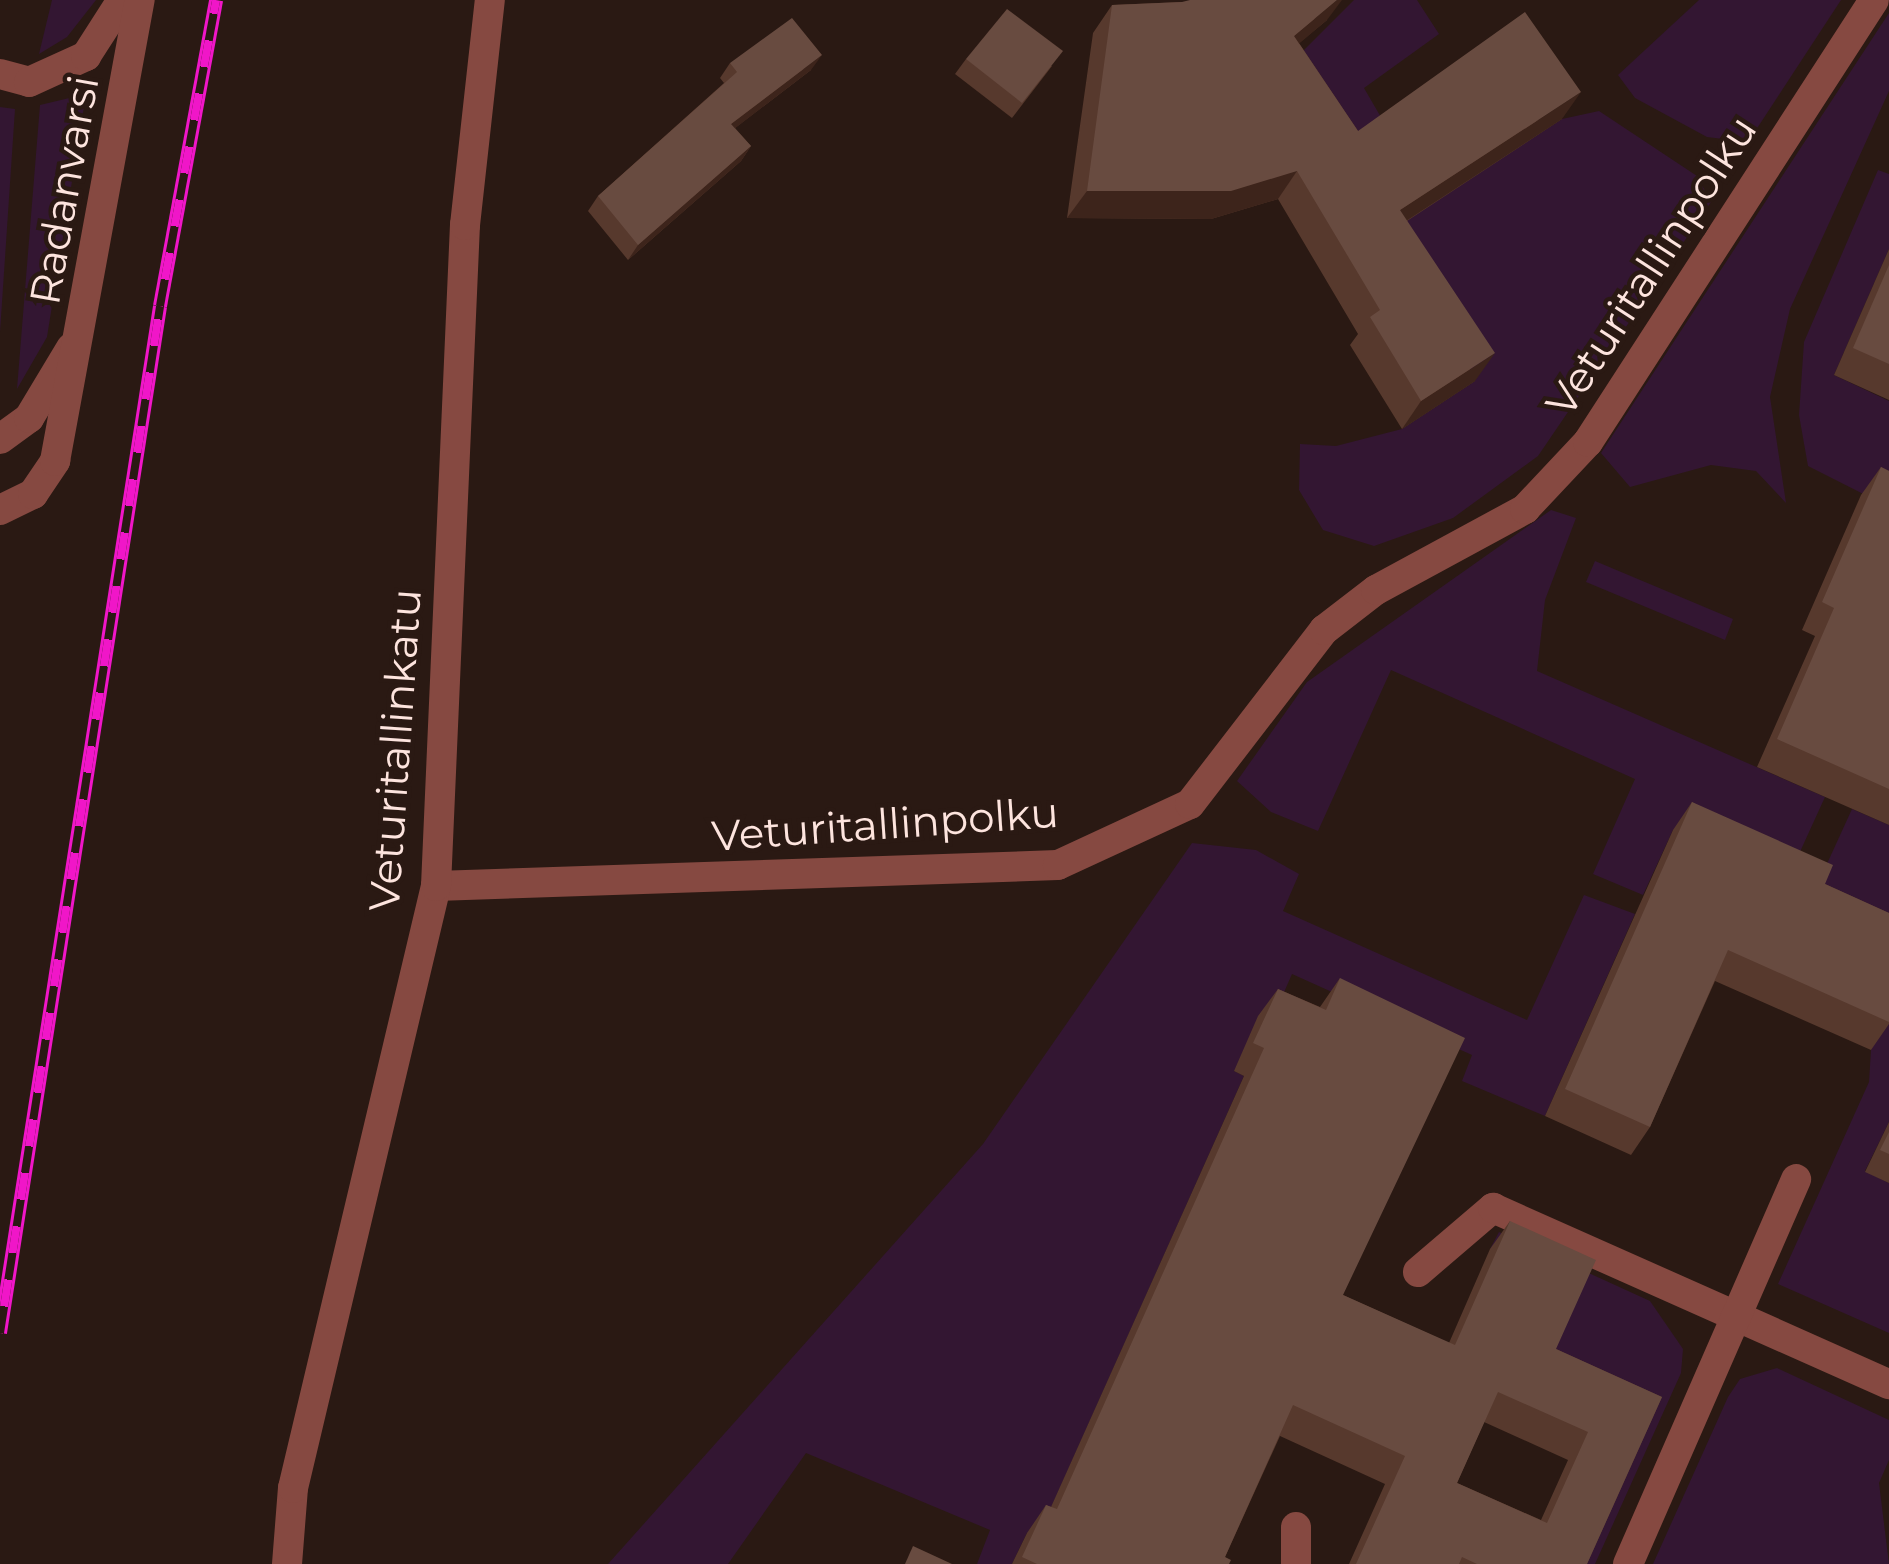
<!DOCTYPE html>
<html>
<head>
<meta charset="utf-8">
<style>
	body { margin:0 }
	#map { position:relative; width:1889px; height:1564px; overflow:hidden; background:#2a1913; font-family:Montserrat,sans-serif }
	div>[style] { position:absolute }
	.green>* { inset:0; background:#331632 }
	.minor>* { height:30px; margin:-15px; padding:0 15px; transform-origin:15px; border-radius:15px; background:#864941 }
	.rail>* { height:14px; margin-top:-7px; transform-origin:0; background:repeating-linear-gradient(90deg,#2a1913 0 27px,#f016c8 0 54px); box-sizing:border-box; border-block:3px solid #f016c8 }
	.wall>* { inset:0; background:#57392d }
	.shaded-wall>* { inset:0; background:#3d241b }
	.building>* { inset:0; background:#684b40 }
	span { translate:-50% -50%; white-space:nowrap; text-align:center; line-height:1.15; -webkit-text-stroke:9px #2a1913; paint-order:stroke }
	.street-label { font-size:42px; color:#fde4de }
</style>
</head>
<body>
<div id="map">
	<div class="green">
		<div style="clip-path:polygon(52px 0,96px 0,67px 37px,39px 54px)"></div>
		<div style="clip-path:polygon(1354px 0,1417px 0,1439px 34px,1364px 88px,1382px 119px,1341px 149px,1290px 64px)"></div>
		<div style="clip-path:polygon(1699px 0,1841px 0,1748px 142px,1707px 137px,1635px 98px,1618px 75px)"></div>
		<div style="clip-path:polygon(1889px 13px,1889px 91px,1790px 309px,1770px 397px,1786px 503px,1756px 471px,1711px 465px,1630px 487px,1601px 453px)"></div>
		<div style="clip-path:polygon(86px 94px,47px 337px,17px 389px,40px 105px)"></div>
		<div style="clip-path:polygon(0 107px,15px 109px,0 332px)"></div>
		<div style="clip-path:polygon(1599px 111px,1697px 176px,1711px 202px,1538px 456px,1453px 518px,1374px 546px,1323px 530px,1299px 490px,1300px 444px,1336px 446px,1402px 429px,1475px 381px,1380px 238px,1562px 119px)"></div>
		<div style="clip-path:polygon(1878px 170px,1889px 174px,1889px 249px,1834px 375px,1889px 401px,1889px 507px,1808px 466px,1799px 415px,1804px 342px)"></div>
		<div style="clip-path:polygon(1551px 510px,1576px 518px,1545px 600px,1537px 671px,1825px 797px,1778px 900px,1673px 830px,1643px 895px,1593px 874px,1635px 779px,1391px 670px,1318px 831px,1271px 812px,1237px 781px,1307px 682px)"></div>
		<div style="clip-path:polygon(1595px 561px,1733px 619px,1725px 640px,1586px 582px)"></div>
		<div style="clip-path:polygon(1852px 809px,1889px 825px,1889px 949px,1805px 912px)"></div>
		<div style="clip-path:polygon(1192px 843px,1256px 850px,1299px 874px,1283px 911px,1527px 1020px,1584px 895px,1635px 914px,1545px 1116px,1462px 1081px,1472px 1055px,1292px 974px,1271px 1022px,1234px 1071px,1244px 1076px,1038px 1537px,1027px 1533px,1012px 1564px,977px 1564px,990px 1530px,806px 1453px,728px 1564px,608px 1564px,983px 1144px)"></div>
		<div style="clip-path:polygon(1889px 1008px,1889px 1122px,1865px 1171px,1889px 1183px,1889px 1333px,1778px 1284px,1869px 1082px,1871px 1050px)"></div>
		<div style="clip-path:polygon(1499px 1232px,1650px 1301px,1683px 1349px,1681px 1373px,1595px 1564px,1580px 1564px,1642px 1425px,1537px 1377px,1490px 1249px)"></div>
		<div style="clip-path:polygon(1777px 1368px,1889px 1420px,1889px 1460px,1879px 1483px,1889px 1564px,1653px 1564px,1728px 1397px,1740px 1379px)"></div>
	</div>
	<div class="minor">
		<div style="left:0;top:74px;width:30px;rotate:15deg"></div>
		<div style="left:29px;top:82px;width:63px;rotate:-24.5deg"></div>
		<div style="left:86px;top:56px;width:67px;rotate:-57.3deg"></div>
		<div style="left:0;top:439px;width:36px;rotate:-36deg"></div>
		<div style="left:29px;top:418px;width:82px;rotate:-59deg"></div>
		<div style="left:0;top:510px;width:37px;rotate:-26deg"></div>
		<div style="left:33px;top:494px;width:40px;rotate:-56deg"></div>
		<div style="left:55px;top:461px;width:469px;rotate:-79.6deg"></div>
		<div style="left:436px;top:886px;width:622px;rotate:-1.93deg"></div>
		<div style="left:1058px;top:865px;width:145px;rotate:-24.8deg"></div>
		<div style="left:1190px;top:804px;width:220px;rotate:-52.4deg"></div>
		<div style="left:1324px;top:630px;width:66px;rotate:-37.6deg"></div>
		<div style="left:1376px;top:590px;width:170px;rotate:-28.5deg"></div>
		<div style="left:1525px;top:509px;width:92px;rotate:-46.8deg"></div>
		<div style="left:1588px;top:442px;width:526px;rotate:-57.09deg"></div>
		<div style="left:1418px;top:1272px;width:99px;rotate:-40.5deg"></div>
		<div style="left:1493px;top:1208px;width:433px;rotate:24deg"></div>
		<div style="left:287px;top:1564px;width:76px;rotate:-85.5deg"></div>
		<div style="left:293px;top:1488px;width:619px;rotate:-76.64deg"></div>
		<div style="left:436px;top:886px;width:662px;rotate:-87.49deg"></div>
		<div style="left:465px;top:225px;width:226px;rotate:-83.7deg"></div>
		<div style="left:1296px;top:1564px;width:37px;rotate:-90deg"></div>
		<div style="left:1628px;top:1564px;width:420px;rotate:-66.4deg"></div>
	</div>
	<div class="rail">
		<div style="left:0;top:1333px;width:1039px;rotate:-81.14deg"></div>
		<div style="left:160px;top:306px;width:311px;rotate:-79.6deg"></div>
	</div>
	<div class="wall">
		<div style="clip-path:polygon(1182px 2px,1327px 20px,1299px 43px,1358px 131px,1562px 119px,1407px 221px,1475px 381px,1402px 429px,1350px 345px,1358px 334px,1278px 199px,1211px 219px,1067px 218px,1093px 33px,1112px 5px)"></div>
		<div style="clip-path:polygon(966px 59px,1052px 66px,1012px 118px,955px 74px)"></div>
		<div style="clip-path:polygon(730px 63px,811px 70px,735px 128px,751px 146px,741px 161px,628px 260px,588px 211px,598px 196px,724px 83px,720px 78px)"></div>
		<div style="clip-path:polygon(1889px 249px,1889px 400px,1834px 375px)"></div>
		<div style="clip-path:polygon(1881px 467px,1889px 471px,1889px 825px,1757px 767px,1815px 636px,1802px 630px,1861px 495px)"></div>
		<div style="clip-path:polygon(1692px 802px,1825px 884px,1889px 913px,1889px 1024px,1871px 1050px,1715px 981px,1650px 1127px,1631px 1155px,1545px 1116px,1673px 830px)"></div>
		<div style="clip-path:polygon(evenodd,1340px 978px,1343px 1295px,1449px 1343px,1490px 1249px,1510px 1221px,1556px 1349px,1662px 1397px,1587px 1564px,1349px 1564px,1385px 1484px,1280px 1436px,1225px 1557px,1229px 1564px,1012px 1564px,1027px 1533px,1046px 1505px,1051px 1507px,1244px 1076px,1234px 1071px,1258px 1016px,1278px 989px,1320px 1007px,1340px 978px,1484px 1422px,1568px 1460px,1541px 1520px,1457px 1483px,1484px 1422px)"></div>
		<div style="clip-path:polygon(1889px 1122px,1889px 1183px,1865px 1172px)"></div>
	</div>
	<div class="shaded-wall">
		<div style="clip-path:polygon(1337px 0,1342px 0,1327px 20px,1275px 64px,1294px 36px)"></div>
		<div style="clip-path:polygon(822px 55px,811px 70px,721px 139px,731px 124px)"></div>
		<div style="clip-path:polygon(1581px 92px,1562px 119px,1380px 238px,1400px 210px)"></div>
		<div style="clip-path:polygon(751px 146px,741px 161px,628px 260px,638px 245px)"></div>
		<div style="clip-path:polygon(1297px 171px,1278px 199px,1211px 219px,1067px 218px,1087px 191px)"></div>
		<div style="clip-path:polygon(1495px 353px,1475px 381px,1402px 429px,1421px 401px)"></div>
	</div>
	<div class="building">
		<div style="clip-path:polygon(1190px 0,1337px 0,1294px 36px,1358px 131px,1525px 12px,1581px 92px,1400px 210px,1495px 353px,1421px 401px,1370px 317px,1380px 310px,1297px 171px,1231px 191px,1087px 191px,1112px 5px,1182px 2px)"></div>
		<div style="clip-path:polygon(1007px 9px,1063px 51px,1022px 103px,966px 59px)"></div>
		<div style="clip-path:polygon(792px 18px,822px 55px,731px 124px,751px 146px,638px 245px,598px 196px,737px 72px,730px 63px)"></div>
		<div style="clip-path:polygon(1889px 265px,1889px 364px,1853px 348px)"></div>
		<div style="clip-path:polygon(1881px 467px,1889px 471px,1889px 789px,1777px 739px,1834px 608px,1822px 602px)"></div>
		<div style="clip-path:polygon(1692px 802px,1833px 865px,1825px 884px,1889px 913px,1889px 1022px,1728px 950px,1650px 1127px,1565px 1089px)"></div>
		<div style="clip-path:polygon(evenodd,1340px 978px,1465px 1038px,1343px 1295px,1455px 1345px,1510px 1221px,1596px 1260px,1556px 1349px,1662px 1397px,1587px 1564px,1477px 1564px,1462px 1557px,1459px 1564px,1356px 1564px,1405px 1456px,1293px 1405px,1225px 1557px,1231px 1560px,1229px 1564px,1037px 1564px,1022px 1557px,1046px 1505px,1057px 1509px,1264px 1048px,1253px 1043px,1278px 989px,1326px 1010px,1340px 978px,1498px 1392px,1588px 1432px,1547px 1523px,1457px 1483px,1498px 1392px)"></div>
		<div style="clip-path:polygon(1889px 1132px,1889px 1154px,1880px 1150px)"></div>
		<div style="clip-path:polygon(913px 1546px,952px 1564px,905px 1564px)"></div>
	</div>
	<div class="street-label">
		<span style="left:64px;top:190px;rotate:-80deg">Radanvarsi</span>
		<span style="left:1651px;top:266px;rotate:-57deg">Veturitallinpolku</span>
		<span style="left:395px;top:750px;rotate:-86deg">Veturitallinkatu</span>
		<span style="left:885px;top:824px;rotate:-4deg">Veturitallinpolku</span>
	</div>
</div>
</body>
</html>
